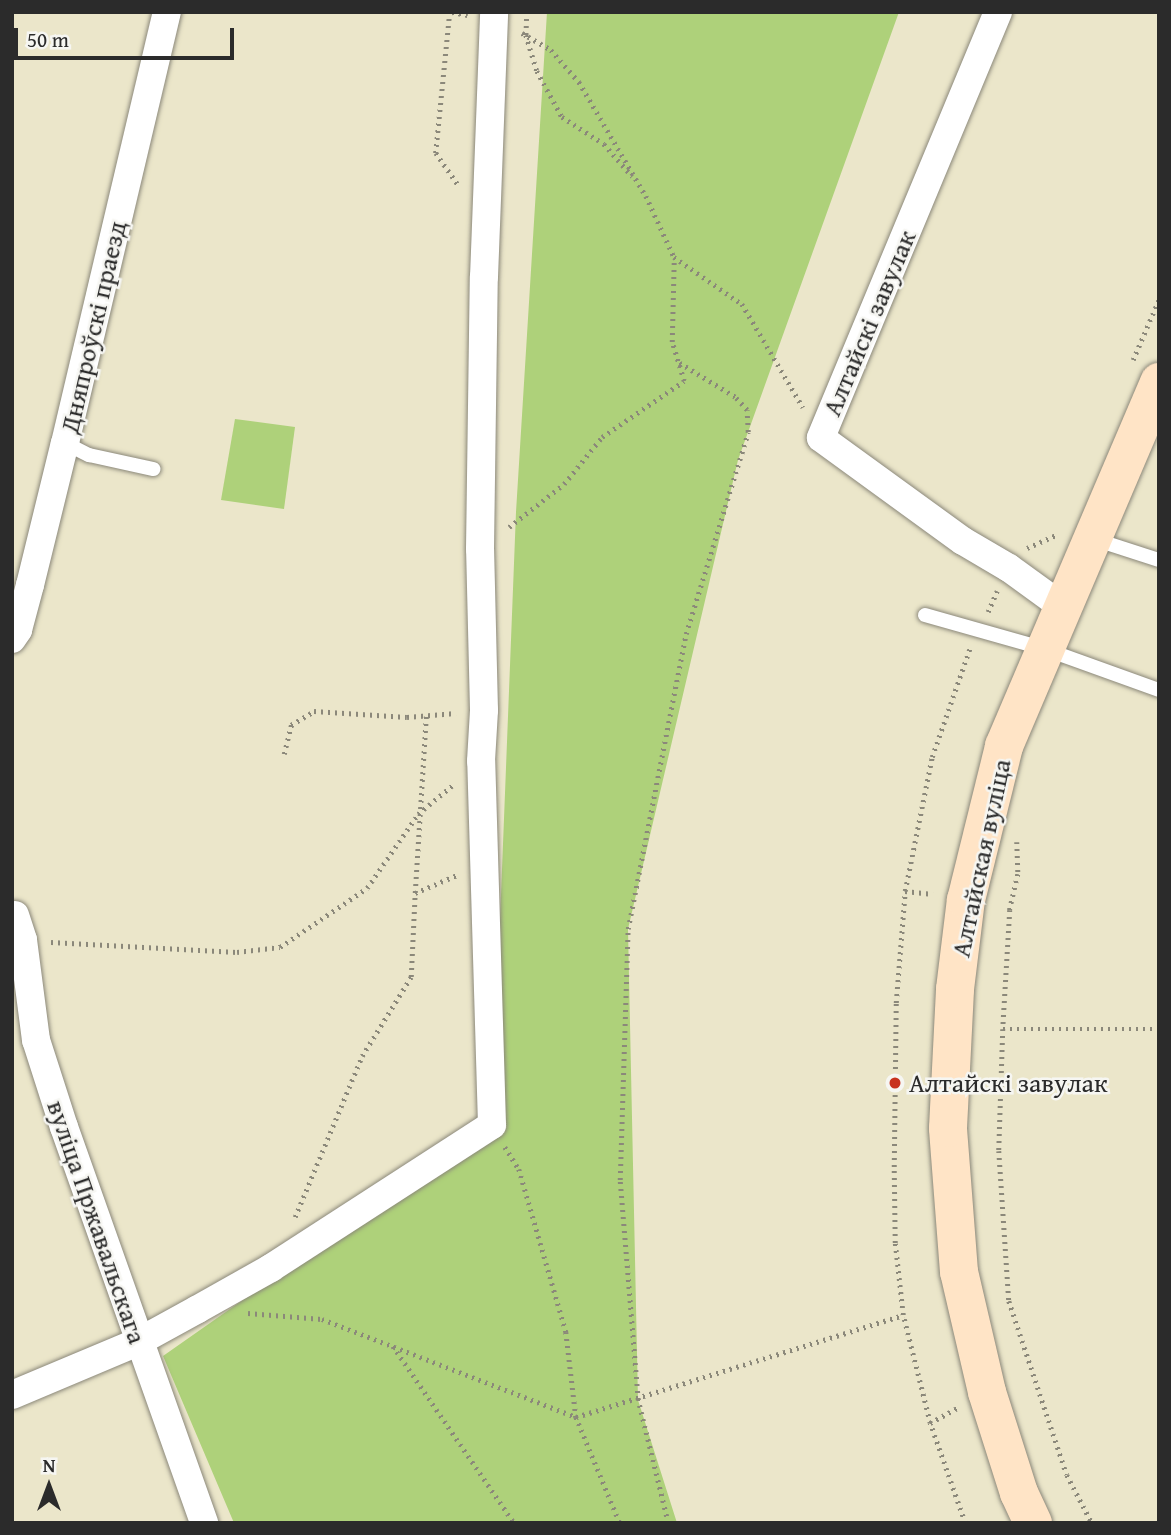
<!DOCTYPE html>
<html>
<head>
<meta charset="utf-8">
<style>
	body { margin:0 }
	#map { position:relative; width:1171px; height:1535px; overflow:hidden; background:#ebe6ca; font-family:"Gentium Book Plus",serif }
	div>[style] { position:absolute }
	.green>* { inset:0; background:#aed17a }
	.path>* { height:4.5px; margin-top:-2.25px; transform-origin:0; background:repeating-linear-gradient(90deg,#8b887a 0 2px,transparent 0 7px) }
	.roads { filter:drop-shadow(0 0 2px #8b887a) drop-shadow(0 0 2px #8b887a) }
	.lane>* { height:14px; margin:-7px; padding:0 7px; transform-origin:7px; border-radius:7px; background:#fff }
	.street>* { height:28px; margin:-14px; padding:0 14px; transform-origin:14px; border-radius:14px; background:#fff }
	.secondary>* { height:38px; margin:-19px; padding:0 19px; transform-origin:19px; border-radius:19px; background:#ffe4c6 }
	.dots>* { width:19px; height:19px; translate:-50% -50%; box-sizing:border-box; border:4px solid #f6f6f2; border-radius:50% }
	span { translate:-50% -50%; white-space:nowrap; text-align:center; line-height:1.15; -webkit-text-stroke:5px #f6f6f2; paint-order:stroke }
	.street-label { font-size:26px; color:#2b2b2b }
	.poi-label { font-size:26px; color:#2b2b2b }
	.left { translate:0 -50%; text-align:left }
	.frame { position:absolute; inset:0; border:14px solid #2b2b2b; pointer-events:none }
	.north { position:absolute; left:14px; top:1451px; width:70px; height:70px; -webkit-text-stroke:5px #f6f6f2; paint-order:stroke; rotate:0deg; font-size:19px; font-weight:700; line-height:28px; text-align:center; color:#2b2b2b }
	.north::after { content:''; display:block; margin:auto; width:24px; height:32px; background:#2b2b2b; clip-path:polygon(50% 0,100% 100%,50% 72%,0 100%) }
	.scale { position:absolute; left:14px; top:28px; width:220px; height:32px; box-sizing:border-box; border:4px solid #2b2b2b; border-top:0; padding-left:9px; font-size:21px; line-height:24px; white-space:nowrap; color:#2b2b2b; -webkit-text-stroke:5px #f6f6f2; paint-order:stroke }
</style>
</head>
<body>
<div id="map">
	<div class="green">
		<div style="clip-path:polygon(547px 12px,899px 12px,738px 460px,628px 929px,638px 1400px,677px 1523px,234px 1523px,163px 1356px,492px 1125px,516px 512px)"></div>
		<div style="clip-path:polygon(235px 419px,295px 427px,284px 509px,221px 500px)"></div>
	</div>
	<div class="path">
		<div style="left:450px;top:12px;width:142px;rotate:95.7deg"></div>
		<div style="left:436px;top:153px;width:40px;rotate:55.1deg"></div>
		<div style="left:452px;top:12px;width:16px;rotate:11deg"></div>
		<div style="left:527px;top:12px;width:23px;rotate:92deg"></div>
		<div style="left:526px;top:35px;width:38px;rotate:73deg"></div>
		<div style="left:537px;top:71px;width:52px;rotate:61.5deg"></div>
		<div style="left:562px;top:117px;width:50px;rotate:32.7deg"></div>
		<div style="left:604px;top:144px;width:43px;rotate:48.8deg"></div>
		<div style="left:522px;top:33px;width:34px;rotate:30deg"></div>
		<div style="left:551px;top:50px;width:43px;rotate:48.8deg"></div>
		<div style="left:579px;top:82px;width:132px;rotate:59.6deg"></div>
		<div style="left:646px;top:196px;width:67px;rotate:65.3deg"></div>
		<div style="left:674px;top:257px;width:83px;rotate:34.7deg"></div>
		<div style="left:742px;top:304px;width:120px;rotate:59.4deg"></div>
		<div style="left:1133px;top:360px;width:66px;rotate:-66.9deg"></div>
		<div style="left:509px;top:527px;width:70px;rotate:-38deg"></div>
		<div style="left:564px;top:484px;width:60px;rotate:-51deg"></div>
		<div style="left:602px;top:437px;width:99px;rotate:-34.3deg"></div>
		<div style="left:684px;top:381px;width:41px;rotate:-107.1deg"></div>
		<div style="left:672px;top:342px;width:84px;rotate:-88.6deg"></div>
		<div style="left:1027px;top:548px;width:34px;rotate:-24deg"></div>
		<div style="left:988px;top:612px;width:23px;rotate:-67deg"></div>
		<div style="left:284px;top:754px;width:30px;rotate:-76deg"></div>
		<div style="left:291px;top:725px;width:27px;rotate:-31deg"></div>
		<div style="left:314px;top:711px;width:93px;rotate:3.7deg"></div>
		<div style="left:407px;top:717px;width:49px;rotate:-4.7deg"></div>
		<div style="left:1017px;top:842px;width:32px;rotate:88deg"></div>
		<div style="left:1018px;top:874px;width:37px;rotate:103deg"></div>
		<div style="left:1010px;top:910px;width:119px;rotate:93.4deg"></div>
		<div style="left:1003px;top:1029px;width:122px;rotate:91.9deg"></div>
		<div style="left:999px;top:1151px;width:150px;rotate:86.2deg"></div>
		<div style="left:1009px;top:1301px;width:183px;rotate:71.6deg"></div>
		<div style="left:1067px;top:1475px;width:54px;rotate:62.5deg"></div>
		<div style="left:905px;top:891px;width:28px;rotate:6deg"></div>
		<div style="left:415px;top:893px;width:177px;rotate:-86.4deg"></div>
		<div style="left:51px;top:942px;width:186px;rotate:3.1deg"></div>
		<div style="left:237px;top:952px;width:43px;rotate:-6.6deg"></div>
		<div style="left:280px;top:947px;width:105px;rotate:-34.1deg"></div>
		<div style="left:367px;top:888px;width:90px;rotate:-55.4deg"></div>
		<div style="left:418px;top:814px;width:47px;rotate:-39.8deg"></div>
		<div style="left:1003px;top:1029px;width:156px"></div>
		<div style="left:505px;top:1147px;width:26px;rotate:58deg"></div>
		<div style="left:519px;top:1169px;width:170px;rotate:73.9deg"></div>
		<div style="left:566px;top:1332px;width:86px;rotate:83.3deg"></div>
		<div style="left:576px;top:1417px;width:115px;rotate:67.5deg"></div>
		<div style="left:295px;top:1217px;width:174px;rotate:-67.4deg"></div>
		<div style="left:362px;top:1056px;width:93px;rotate:-58.2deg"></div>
		<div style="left:411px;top:977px;width:84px;rotate:-87.3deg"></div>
		<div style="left:415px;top:893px;width:46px;rotate:-23.2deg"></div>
		<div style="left:248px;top:1313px;width:74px;rotate:4.6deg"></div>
		<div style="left:322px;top:1319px;width:272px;rotate:21.1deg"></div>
		<div style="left:576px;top:1417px;width:343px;rotate:-17.3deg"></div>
		<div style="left:393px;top:1346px;width:214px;rotate:55.6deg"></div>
		<div style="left:930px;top:1423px;width:31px;rotate:-29deg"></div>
		<div style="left:668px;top:1523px;width:127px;rotate:-103.7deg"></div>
		<div style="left:638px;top:1400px;width:221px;rotate:-94.7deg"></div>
		<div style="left:620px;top:1180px;width:251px;rotate:-88.2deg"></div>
		<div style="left:628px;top:929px;width:301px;rotate:-78.9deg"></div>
		<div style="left:686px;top:634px;width:211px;rotate:-72.9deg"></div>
		<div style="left:748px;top:432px;width:22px;rotate:-93deg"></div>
		<div style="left:747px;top:410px;width:18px;rotate:-133deg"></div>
		<div style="left:735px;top:397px;width:66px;rotate:-148.7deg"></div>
		<div style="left:965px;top:1523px;width:106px;rotate:-109.3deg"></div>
		<div style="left:930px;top:1423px;width:111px;rotate:-104deg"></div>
		<div style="left:903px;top:1315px;width:72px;rotate:-96.3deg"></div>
		<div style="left:895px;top:1243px;width:76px;rotate:-90.8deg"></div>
		<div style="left:894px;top:1167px;width:164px;rotate:-89.3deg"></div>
		<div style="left:896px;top:1003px;width:112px;rotate:-85.4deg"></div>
		<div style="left:905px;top:891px;width:137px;rotate:-78.6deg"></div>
		<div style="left:932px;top:757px;width:115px;rotate:-70.8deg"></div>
	</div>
	<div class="roads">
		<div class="lane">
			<div style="left:65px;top:443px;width:27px;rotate:27deg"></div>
			<div style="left:89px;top:455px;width:66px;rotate:12.3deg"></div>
			<div style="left:1094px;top:539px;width:68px;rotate:17.9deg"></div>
			<div style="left:925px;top:615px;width:125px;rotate:15.8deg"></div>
			<div style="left:1045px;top:649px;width:121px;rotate:19.8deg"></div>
		</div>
		<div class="street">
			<div style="left:998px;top:12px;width:461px;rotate:112.6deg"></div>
			<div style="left:821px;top:438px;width:175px;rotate:36deg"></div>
			<div style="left:963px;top:541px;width:53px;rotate:30.4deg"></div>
			<div style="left:1009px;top:568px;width:68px;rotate:36deg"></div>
			<div style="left:12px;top:639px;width:11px;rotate:-56deg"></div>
			<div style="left:18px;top:630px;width:47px;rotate:-75.1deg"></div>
			<div style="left:30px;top:585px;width:146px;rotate:-76.2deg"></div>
			<div style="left:65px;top:443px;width:443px;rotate:-76.7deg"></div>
			<div style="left:15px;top:915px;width:26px;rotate:72deg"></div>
			<div style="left:23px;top:940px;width:101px;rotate:82.6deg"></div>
			<div style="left:36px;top:1040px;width:91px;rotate:72.2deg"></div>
			<div style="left:64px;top:1127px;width:420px;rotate:70.5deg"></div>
			<div style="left:12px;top:1395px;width:137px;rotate:-22.8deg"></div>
			<div style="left:138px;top:1342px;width:68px;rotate:-28.8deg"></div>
			<div style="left:198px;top:1309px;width:84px;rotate:-29.3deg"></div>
			<div style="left:271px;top:1268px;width:263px;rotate:-32.9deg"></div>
			<div style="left:492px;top:1125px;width:364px;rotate:-91.7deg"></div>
			<div style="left:481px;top:761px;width:51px;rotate:-86.6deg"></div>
			<div style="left:484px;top:710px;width:161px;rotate:-91.4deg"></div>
			<div style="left:480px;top:549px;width:272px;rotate:-89.2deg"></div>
			<div style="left:484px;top:277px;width:265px;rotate:-87.8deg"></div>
		</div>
		<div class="secondary">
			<div style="left:1033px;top:1523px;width:33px;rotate:-115deg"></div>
			<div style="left:1019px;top:1493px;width:106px;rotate:-107.6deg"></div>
			<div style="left:987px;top:1392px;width:123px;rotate:-103.1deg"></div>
			<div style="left:959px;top:1272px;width:144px;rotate:-94.4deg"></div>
			<div style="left:948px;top:1128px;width:139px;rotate:-87.1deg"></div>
			<div style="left:955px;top:989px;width:90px;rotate:-83deg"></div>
			<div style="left:966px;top:900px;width:159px;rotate:-76.1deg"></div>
			<div style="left:1004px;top:746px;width:396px;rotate:-66.9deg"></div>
		</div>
	</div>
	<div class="dots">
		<div style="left:895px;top:1083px;background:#c8321e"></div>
	</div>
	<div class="street-label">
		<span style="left:869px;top:323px;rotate:-67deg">Алтайскі завулак</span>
		<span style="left:93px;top:327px;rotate:-77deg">Дняпроўскі праезд</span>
		<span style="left:981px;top:858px;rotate:-78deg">Алтайская вуліца</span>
		<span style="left:97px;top:1222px;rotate:71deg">вуліца Пржавальскага</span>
	</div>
	<div class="poi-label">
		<span class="left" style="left:909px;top:1083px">Алтайскі завулак</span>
	</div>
	<div class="frame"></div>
	<div class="north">N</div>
	<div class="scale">50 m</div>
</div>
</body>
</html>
